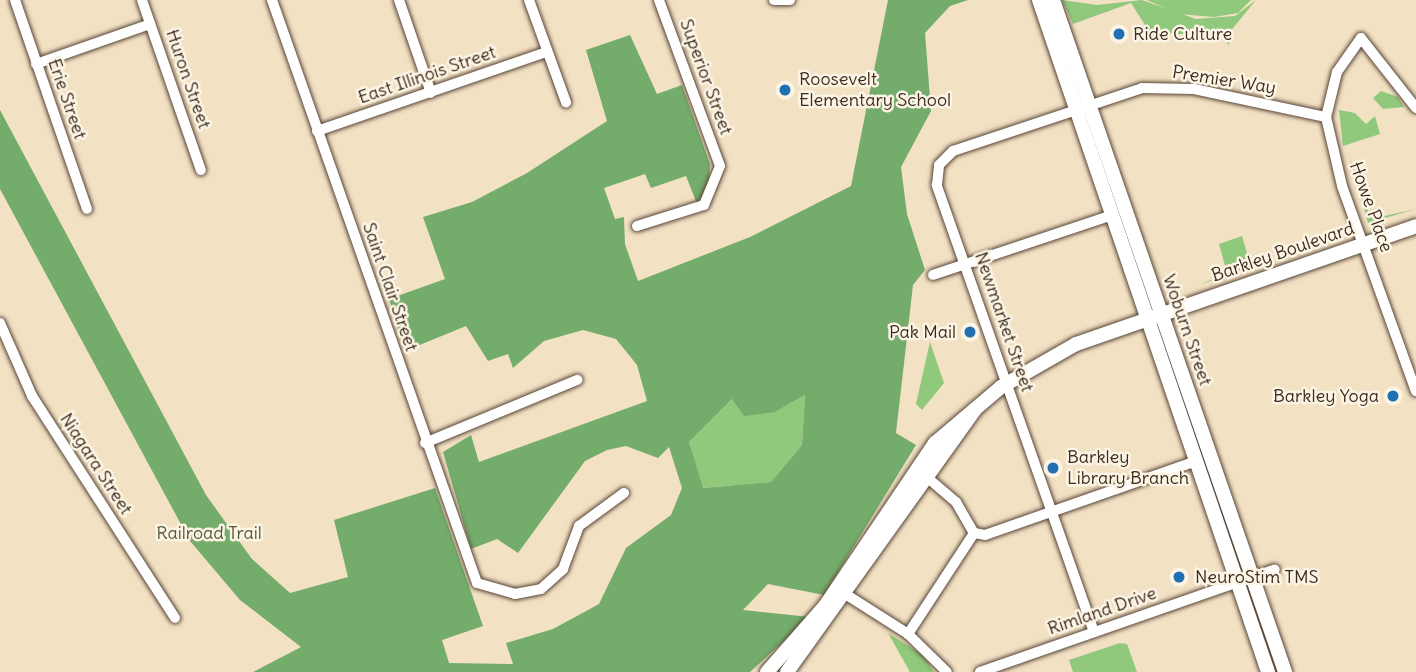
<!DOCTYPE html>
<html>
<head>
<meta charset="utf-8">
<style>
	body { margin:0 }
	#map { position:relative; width:1416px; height:672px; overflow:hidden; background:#f3e1c4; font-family:Delius,sans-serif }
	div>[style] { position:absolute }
	.green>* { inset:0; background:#90c87c }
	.forest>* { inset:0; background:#74ac6c }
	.roads { filter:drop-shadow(0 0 2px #574537) drop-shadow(0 0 2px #574537) }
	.minor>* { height:10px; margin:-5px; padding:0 5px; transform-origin:5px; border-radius:5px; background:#fff }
	.major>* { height:14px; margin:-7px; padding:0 7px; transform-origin:7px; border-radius:7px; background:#fff }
	.dots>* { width:19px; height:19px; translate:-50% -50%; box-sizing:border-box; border:4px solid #fcf5e5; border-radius:50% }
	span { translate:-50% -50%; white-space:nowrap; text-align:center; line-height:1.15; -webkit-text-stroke:5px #fcf5e5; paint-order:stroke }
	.poi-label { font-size:18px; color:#3b2a1e }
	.left { translate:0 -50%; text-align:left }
	.right { translate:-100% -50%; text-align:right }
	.street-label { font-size:18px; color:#3b2a1e }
	.park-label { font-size:18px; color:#54593a }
</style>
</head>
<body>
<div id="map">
	<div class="green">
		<div style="clip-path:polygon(1062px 0,1097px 5px,1142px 0,1196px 19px,1235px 16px,1256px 0,1229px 33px,1234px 37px,1228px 45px,1226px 38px,1210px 35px,1150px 33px,1131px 3px,1073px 24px)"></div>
		<div style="clip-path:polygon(1147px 0,1251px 0,1238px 13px,1214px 17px,1178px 14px)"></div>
		<div style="clip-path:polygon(1381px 91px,1398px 97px,1404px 107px,1383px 109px,1373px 98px)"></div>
		<div style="clip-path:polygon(1339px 110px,1355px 113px,1366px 124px,1375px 116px,1380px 134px,1343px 146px)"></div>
		<div style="clip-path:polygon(1349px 155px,1368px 211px,1377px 208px,1380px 217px,1416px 209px,1368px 223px)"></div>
		<div style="clip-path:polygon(1242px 236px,1251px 267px,1199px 285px,1227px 273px,1219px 244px)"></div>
		<div style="clip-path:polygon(930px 342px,944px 383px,922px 410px,916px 404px)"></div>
		<div style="clip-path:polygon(805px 395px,802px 445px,771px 482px,702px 488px,689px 442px,732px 399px,775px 412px)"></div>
		<div style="clip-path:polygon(888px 633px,923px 655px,934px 672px,910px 672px)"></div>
		<div style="clip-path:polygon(1120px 643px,1127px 644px,1137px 672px,1073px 672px,1069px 660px)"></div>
	</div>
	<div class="forest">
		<div style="clip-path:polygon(evenodd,888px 0,968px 0,950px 6px,925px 33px,931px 111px,901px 167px,907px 214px,925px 270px,913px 285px,896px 433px,916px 445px,824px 595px,768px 584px,743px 610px,810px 617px,750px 672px,253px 672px,301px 647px,240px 600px,190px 541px,0 189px,0 110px,206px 495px,252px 559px,290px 593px,348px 577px,334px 520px,435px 488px,483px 626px,442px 640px,449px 663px,513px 664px,506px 643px,553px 629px,599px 604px,626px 548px,671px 515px,682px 488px,669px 447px,658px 458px,626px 446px,607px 450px,585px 461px,518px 553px,497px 539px,471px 549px,443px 452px,471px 435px,479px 462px,647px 401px,637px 365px,616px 339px,583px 330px,544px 341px,513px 368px,508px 354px,488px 361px,466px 326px,405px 351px,389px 299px,445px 279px,423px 217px,472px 202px,527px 173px,607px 121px,586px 50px,630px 35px,657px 94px,682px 85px,710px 164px,709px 186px,697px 204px,686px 176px,651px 188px,645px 174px,604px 188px,615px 219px,624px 217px,625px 244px,638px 281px,750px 237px,851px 186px,888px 0,805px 395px,802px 445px,771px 482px,703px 488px,689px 442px,732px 399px,744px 416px,775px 412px,805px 395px)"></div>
	</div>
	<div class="roads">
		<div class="minor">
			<div style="left:15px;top:0;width:221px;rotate:71deg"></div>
			<div style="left:142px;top:0;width:180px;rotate:70.9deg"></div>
			<div style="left:272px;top:0;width:618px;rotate:70.63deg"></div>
			<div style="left:477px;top:583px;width:40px;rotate:16deg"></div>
			<div style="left:515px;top:594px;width:26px;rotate:-11deg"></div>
			<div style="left:541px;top:589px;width:30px;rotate:-42deg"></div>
			<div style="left:563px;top:569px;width:46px;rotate:-69.6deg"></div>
			<div style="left:579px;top:526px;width:56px;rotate:-36.3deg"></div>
			<div style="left:399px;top:0;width:98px;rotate:71deg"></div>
			<div style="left:529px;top:0;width:109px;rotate:70.1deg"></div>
			<div style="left:774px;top:0;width:16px"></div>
			<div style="left:36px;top:64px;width:121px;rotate:-19.3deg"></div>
			<div style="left:1416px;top:108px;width:89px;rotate:-128.2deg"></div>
			<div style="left:1361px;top:38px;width:42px;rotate:125.2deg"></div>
			<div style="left:1337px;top:72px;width:46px;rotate:103.7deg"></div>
			<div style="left:1326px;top:117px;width:71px;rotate:76.9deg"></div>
			<div style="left:1342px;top:186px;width:218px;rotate:70.2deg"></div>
			<div style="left:317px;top:131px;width:243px;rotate:-19deg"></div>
			<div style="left:637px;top:226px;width:70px;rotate:-17.4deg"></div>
			<div style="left:704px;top:205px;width:42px;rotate:-67.7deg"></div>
			<div style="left:720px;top:166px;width:177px;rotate:-110.2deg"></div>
			<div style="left:933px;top:275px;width:189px;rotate:-18.5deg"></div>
			<div style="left:0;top:323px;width:80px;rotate:66.3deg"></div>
			<div style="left:32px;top:396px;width:264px;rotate:57.2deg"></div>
			<div style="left:425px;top:443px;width:165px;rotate:-22.5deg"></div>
			<div style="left:922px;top:473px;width:45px;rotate:40.5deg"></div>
			<div style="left:956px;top:502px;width:36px;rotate:60deg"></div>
			<div style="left:974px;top:533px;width:11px;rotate:10deg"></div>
			<div style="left:985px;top:535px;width:224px;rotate:-19.3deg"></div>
			<div style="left:839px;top:590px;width:82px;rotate:32.5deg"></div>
			<div style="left:908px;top:634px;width:54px;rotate:44.3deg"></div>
			<div style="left:1094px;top:632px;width:474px;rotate:-109.4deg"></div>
			<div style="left:937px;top:185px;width:20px;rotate:-84deg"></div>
			<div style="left:939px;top:165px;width:20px;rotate:-45deg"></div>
			<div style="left:953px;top:151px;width:199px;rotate:-18.4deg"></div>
			<div style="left:1142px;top:88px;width:52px;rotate:1.1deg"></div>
			<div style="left:1194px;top:89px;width:135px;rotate:12deg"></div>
			<div style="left:908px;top:634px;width:121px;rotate:-56.8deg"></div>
			<div style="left:980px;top:672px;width:312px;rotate:-19.2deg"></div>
		</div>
		<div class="major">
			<div style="left:1039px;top:0;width:710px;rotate:71.18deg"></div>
			<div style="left:1053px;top:0;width:711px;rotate:70.95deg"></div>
			<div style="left:767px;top:672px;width:88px;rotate:-48.7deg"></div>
			<div style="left:825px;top:606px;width:197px;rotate:-56deg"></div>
			<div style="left:935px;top:443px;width:87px;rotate:-40.3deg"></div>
			<div style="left:1001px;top:387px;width:86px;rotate:-29.8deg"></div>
			<div style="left:1076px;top:344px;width:360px;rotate:-19.1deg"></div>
			<div style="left:787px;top:672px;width:323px;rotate:-54.4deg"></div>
		</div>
	</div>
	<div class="dots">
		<div style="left:1119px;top:34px;background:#1f6fb2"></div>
		<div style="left:785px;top:90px;background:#1f6fb2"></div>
		<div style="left:970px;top:332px;background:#1f6fb2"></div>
		<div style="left:1393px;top:396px;background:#1f6fb2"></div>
		<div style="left:1053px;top:468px;background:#1f6fb2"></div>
		<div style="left:1179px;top:577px;background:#1f6fb2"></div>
	</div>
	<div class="poi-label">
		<span class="left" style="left:1133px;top:34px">Ride Culture</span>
		<span class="left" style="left:799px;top:90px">Roosevelt<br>Elementary School</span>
		<span class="right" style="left:956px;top:332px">Pak Mail</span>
		<span class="right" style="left:1379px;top:396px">Barkley Yoga</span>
		<span class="left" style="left:1067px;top:468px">Barkley<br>Library Branch</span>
		<span class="left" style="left:1195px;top:577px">NeuroStim TMS</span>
	</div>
	<div class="street-label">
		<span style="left:427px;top:75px;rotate:-19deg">East Illinois Street</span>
		<span style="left:706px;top:77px;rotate:70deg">Superior Street</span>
		<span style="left:188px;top:79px;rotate:71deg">Huron Street</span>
		<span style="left:1224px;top:80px;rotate:9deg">Premier Way</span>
		<span style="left:67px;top:99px;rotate:71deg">Erie Street</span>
		<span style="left:1371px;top:207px;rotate:70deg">Howe Place</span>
		<span style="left:1283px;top:252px;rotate:-19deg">Barkley Boulevard</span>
		<span style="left:390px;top:287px;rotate:71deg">Saint Clair Street</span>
		<span style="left:1004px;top:322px;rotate:71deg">Newmarket Street</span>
		<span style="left:1187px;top:330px;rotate:71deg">Woburn Street</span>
		<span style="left:96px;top:464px;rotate:57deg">Niagara Street</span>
		<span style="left:1102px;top:611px;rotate:-19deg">Rimland Drive</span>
	</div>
	<div class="park-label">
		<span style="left:209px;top:533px">Railroad Trail</span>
	</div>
</div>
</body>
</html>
